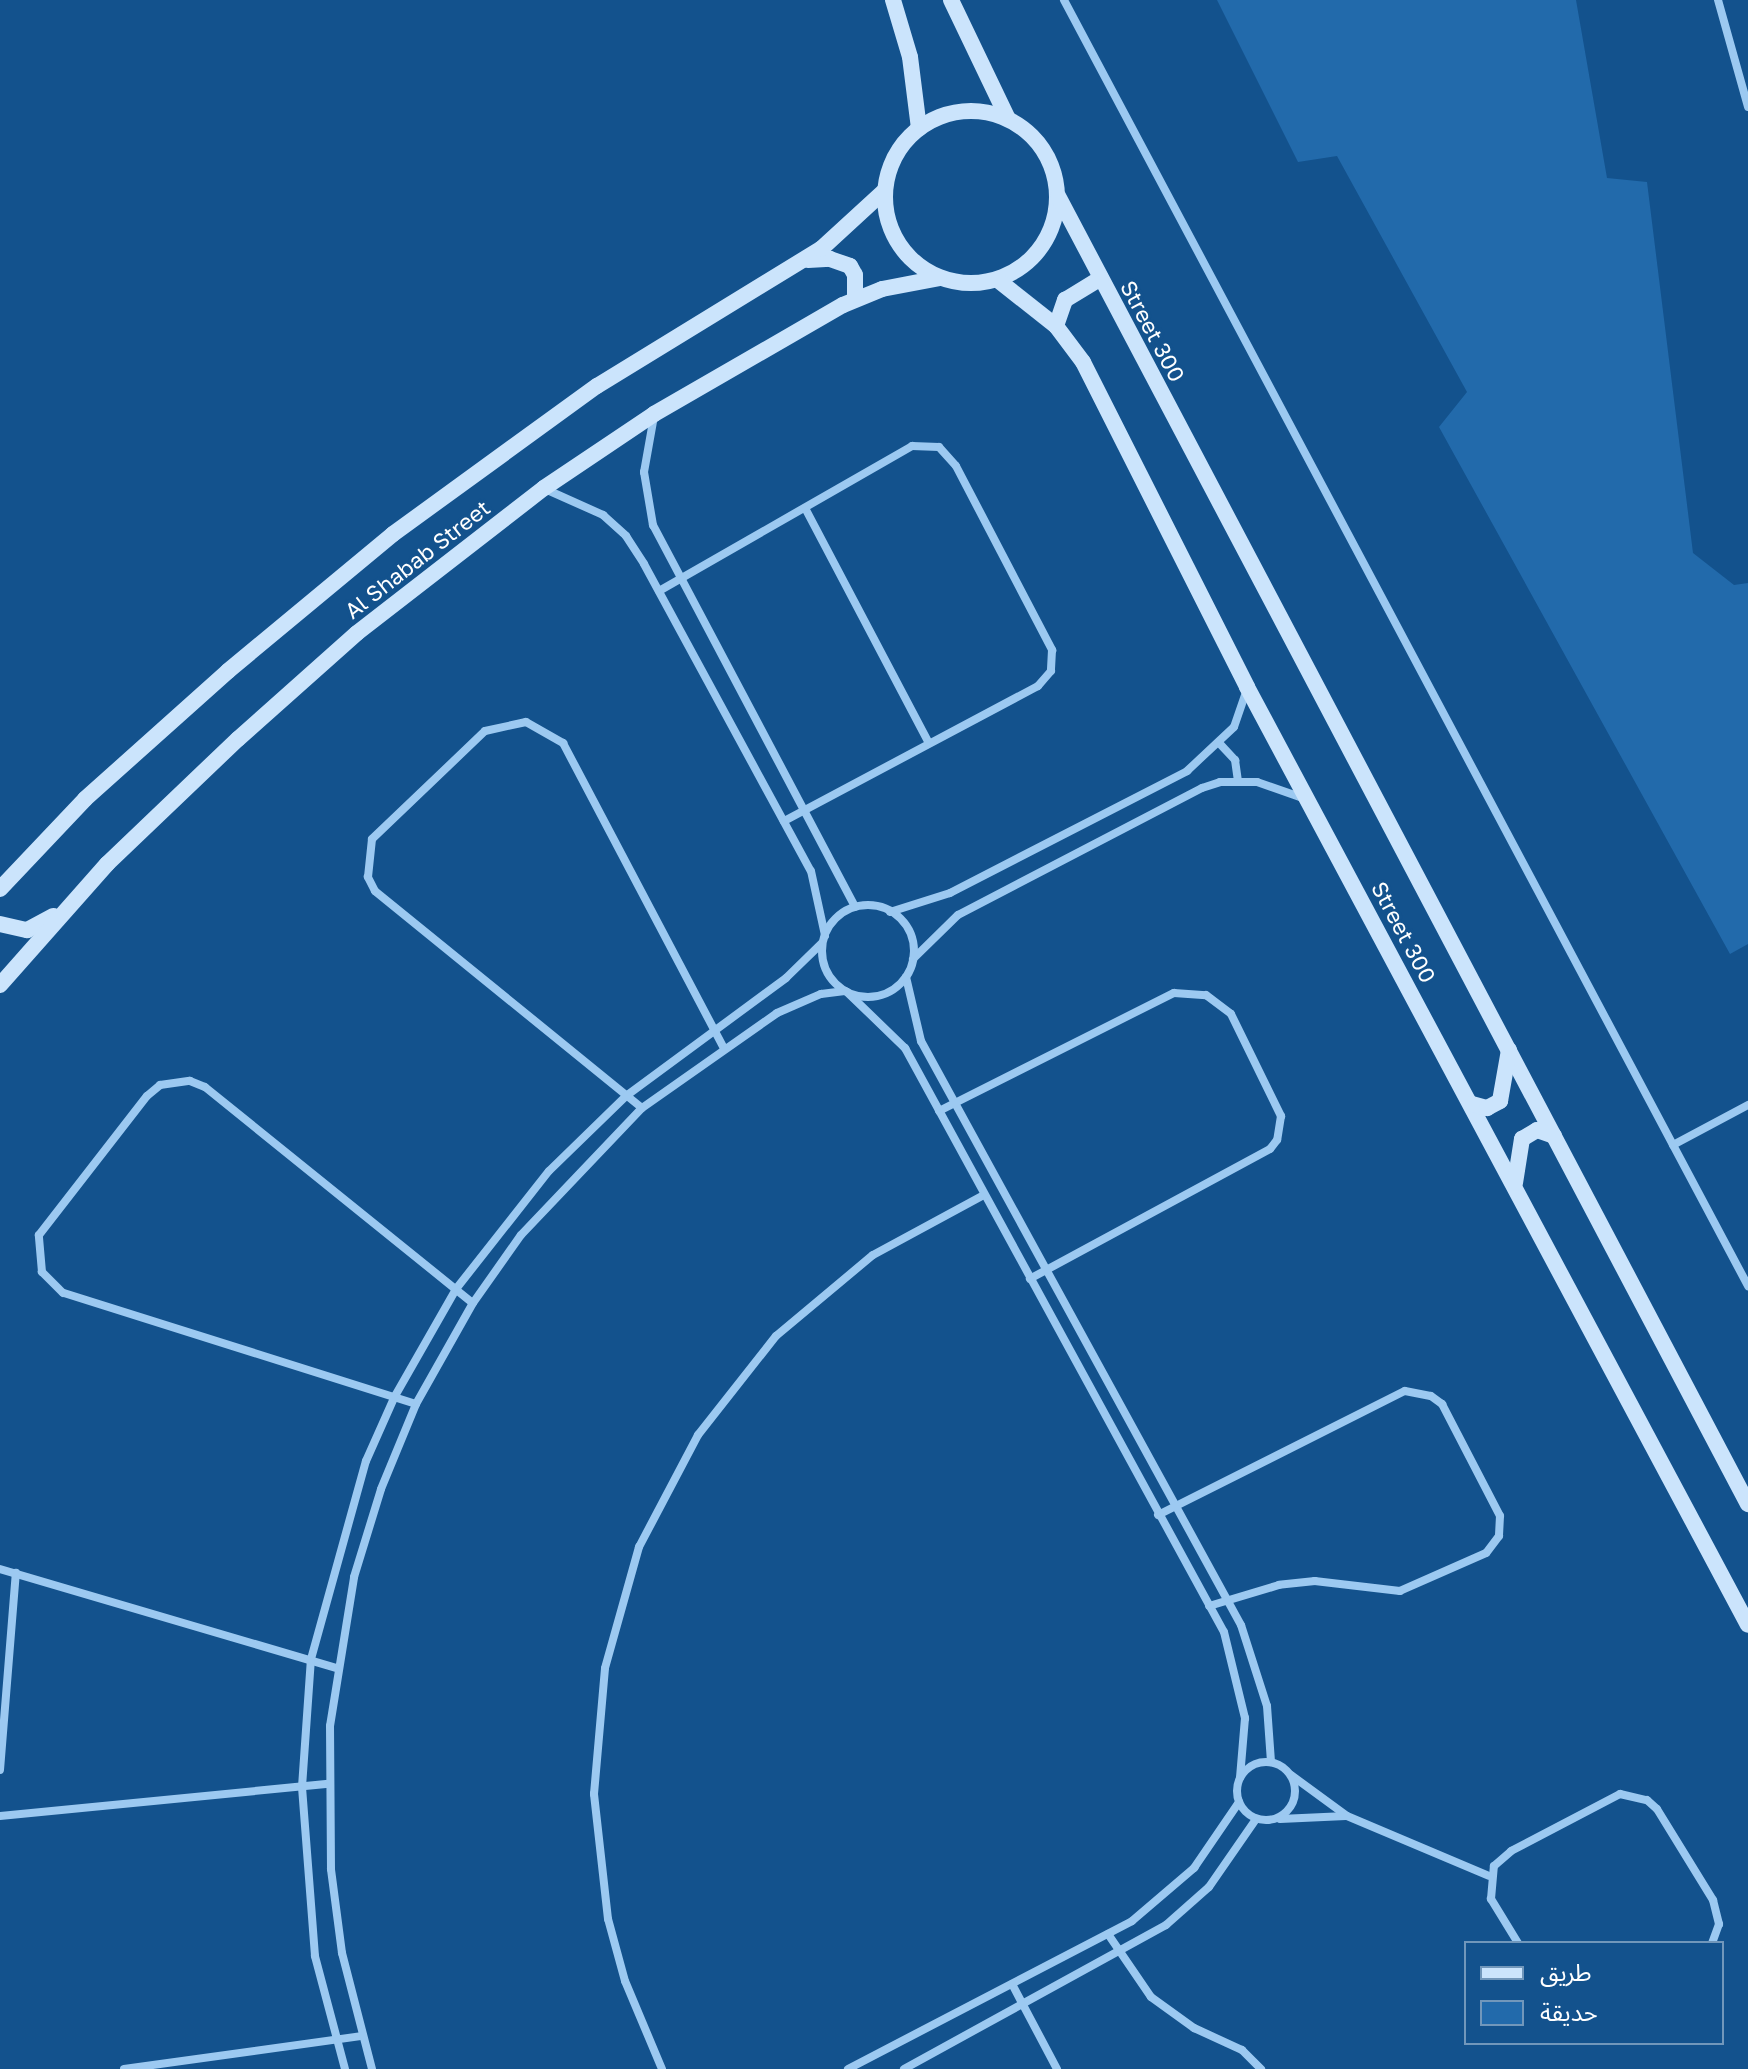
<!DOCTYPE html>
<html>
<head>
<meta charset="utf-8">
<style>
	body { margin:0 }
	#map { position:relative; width:1748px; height:2069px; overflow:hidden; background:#13528d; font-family:"Golos Text","Noto Sans Arabic",sans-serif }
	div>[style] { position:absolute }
	.green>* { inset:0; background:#226aab }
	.street>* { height:8px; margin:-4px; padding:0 4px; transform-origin:4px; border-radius:4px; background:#9cc9f1 }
	.street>.ring { margin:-4px; padding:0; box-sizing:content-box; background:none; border:8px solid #9cc9f1; border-radius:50% }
	.secondary>* { height:16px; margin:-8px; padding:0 8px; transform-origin:8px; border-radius:8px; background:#cbe4fc }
	.secondary>.ring { margin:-8px; padding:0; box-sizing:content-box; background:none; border:16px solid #cbe4fc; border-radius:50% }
	span { translate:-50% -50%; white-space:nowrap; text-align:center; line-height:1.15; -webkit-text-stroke:6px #13528d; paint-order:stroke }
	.street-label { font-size:22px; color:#fff }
	.legend { position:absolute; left:1464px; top:1941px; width:260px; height:104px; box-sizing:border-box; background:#13528d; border:2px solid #7197bb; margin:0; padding:10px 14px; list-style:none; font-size:24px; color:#fff }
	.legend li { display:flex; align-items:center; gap:16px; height:40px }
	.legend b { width:40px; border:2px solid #7197bb }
</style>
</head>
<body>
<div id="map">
	<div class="green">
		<div style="clip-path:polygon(1217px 0,1576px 0,1607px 178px,1647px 182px,1693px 553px,1734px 585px,1748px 583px,1748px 944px,1730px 954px,1439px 427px,1467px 392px,1337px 156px,1298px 162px)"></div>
	</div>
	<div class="street">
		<div style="left:1064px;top:0;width:1457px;rotate:61.99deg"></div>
		<div style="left:1718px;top:0;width:111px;rotate:74.3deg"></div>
		<div style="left:654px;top:416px;width:57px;rotate:100.1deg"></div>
		<div style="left:644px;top:472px;width:54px;rotate:80.4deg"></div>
		<div style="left:653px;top:525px;width:432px;rotate:62.1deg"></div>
		<div style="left:545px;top:489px;width:64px;rotate:24.1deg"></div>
		<div style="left:603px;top:515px;width:31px;rotate:42deg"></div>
		<div style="left:626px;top:536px;width:33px;rotate:57deg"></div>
		<div style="left:644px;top:564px;width:349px;rotate:61.5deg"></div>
		<div style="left:811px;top:871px;width:66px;rotate:77.7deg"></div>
		<div style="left:805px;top:508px;width:266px;rotate:62.2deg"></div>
		<div style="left:659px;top:591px;width:292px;rotate:-29.8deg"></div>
		<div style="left:912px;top:446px;width:27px;rotate:2deg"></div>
		<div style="left:939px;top:447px;width:25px;rotate:48deg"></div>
		<div style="left:956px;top:466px;width:208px;rotate:62.4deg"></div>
		<div style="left:1052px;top:650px;width:21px;rotate:93deg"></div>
		<div style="left:1051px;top:671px;width:20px;rotate:131deg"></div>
		<div style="left:1038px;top:686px;width:288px;rotate:152deg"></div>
		<div style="left:1221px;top:745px;width:21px;rotate:47deg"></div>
		<div style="left:1235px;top:760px;width:21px;rotate:82deg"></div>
		<div class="ring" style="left:822px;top:905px;width:84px;height:84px"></div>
		<div style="left:890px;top:912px;width:63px;rotate:-17.6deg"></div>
		<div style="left:950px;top:893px;width:267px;rotate:-27.2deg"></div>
		<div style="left:1187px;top:771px;width:64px;rotate:-43.1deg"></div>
		<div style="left:1234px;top:727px;width:37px;rotate:-71deg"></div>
		<div style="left:913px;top:959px;width:63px;rotate:-44.4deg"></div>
		<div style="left:958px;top:915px;width:275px;rotate:-27.5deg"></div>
		<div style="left:1202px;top:788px;width:19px;rotate:-18deg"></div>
		<div style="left:1220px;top:782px;width:37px"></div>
		<div style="left:1257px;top:782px;width:49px;rotate:19.2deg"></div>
		<div style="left:906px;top:977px;width:66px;rotate:76.8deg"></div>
		<div style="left:921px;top:1041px;width:666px;rotate:61.28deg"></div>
		<div style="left:1241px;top:1625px;width:85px;rotate:72.2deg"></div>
		<div style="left:1267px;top:1706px;width:56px;rotate:85.9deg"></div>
		<div style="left:847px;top:992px;width:81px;rotate:44deg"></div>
		<div style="left:905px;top:1048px;width:665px;rotate:61.36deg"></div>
		<div style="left:1224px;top:1632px;width:89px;rotate:76.3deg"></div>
		<div style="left:1245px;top:1718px;width:60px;rotate:94.8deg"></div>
		<div style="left:642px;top:1108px;width:344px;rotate:-140.9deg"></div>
		<div style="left:375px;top:891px;width:16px;rotate:-117deg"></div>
		<div style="left:368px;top:877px;width:38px;rotate:-84deg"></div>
		<div style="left:372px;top:839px;width:156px;rotate:-43.7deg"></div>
		<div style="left:485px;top:731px;width:42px;rotate:-12.4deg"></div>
		<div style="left:526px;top:722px;width:43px;rotate:29.6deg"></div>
		<div style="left:563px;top:743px;width:344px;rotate:62.2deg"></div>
		<div style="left:939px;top:1111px;width:263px;rotate:-26.7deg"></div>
		<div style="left:1174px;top:993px;width:32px;rotate:4deg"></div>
		<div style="left:1206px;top:995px;width:31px;rotate:37deg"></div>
		<div style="left:1231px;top:1014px;width:114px;rotate:63.9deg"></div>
		<div style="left:1281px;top:1116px;width:24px;rotate:99deg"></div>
		<div style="left:1277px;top:1140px;width:11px;rotate:128deg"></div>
		<div style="left:1270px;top:1149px;width:273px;rotate:151.6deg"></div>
		<div style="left:1673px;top:1145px;width:85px;rotate:-28.1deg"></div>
		<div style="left:416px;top:1404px;width:370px;rotate:-162.5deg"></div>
		<div style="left:63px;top:1293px;width:30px;rotate:-135deg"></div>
		<div style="left:42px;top:1272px;width:37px;rotate:-95deg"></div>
		<div style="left:39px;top:1235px;width:176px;rotate:-52.2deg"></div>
		<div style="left:147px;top:1096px;width:17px;rotate:-40deg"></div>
		<div style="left:160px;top:1085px;width:30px;rotate:-8deg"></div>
		<div style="left:190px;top:1081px;width:16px;rotate:22deg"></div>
		<div style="left:205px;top:1087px;width:344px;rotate:38.9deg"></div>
		<div style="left:1158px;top:1515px;width:276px;rotate:-26.7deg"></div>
		<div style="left:1405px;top:1391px;width:26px;rotate:11deg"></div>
		<div style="left:1431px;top:1396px;width:14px;rotate:36deg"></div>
		<div style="left:1442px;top:1404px;width:126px;rotate:62.6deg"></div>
		<div style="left:1500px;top:1516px;width:20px;rotate:93deg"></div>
		<div style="left:1499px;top:1536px;width:21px;rotate:127deg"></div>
		<div style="left:1486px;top:1553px;width:94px;rotate:156.2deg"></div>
		<div style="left:1400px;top:1591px;width:86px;rotate:-173.3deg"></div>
		<div style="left:1315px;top:1581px;width:36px;rotate:174deg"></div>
		<div style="left:1279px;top:1585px;width:73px;rotate:163.3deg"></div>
		<div style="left:0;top:1569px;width:351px;rotate:16.4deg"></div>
		<div class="ring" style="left:1237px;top:1762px;width:50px;height:50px"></div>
		<div style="left:0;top:1770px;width:198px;rotate:-85.4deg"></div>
		<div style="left:1291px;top:1775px;width:69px;rotate:36.2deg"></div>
		<div style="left:1347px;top:1816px;width:154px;rotate:22.9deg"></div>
		<div style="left:0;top:1816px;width:330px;rotate:-5.6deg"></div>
		<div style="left:1280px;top:1819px;width:66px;rotate:-2.6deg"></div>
		<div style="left:1108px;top:1934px;width:76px;rotate:55.7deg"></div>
		<div style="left:1151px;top:1997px;width:53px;rotate:35.8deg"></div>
		<div style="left:1194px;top:2028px;width:53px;rotate:24.6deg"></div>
		<div style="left:1242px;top:2050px;width:27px;rotate:45deg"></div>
		<div style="left:1518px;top:1943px;width:52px;rotate:-121.5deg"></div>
		<div style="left:1491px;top:1899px;width:33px;rotate:-85deg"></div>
		<div style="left:1494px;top:1866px;width:23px;rotate:-41deg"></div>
		<div style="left:1511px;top:1851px;width:123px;rotate:-27.6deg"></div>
		<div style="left:1620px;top:1794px;width:28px;rotate:13deg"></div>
		<div style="left:1647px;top:1800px;width:13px;rotate:42deg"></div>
		<div style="left:1657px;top:1809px;width:107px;rotate:58.4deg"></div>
		<div style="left:1713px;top:1900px;width:25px;rotate:76deg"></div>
		<div style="left:1719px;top:1924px;width:20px;rotate:110deg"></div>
		<div style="left:1012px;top:1984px;width:96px;rotate:62.1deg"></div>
		<div style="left:124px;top:2069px;width:239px;rotate:-7.9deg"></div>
		<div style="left:345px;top:2069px;width:117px;rotate:-104.9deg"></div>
		<div style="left:315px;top:1956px;width:169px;rotate:-94.4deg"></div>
		<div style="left:302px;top:1787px;width:128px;rotate:-86deg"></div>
		<div style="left:311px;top:1659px;width:205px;rotate:-74.5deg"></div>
		<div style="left:366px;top:1461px;width:71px;rotate:-66deg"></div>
		<div style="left:395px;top:1396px;width:123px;rotate:-60.3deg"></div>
		<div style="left:456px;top:1289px;width:150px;rotate:-51.8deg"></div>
		<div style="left:549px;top:1171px;width:107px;rotate:-44.2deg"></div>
		<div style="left:626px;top:1096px;width:199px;rotate:-36.4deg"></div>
		<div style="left:786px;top:978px;width:50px;rotate:-44.2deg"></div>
		<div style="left:372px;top:2069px;width:120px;rotate:-104.5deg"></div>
		<div style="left:342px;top:1953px;width:85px;rotate:-97.5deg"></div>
		<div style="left:331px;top:1869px;width:143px;rotate:-90.4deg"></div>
		<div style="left:330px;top:1726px;width:151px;rotate:-80.8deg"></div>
		<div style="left:354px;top:1577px;width:92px;rotate:-72.9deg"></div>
		<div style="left:381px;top:1489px;width:92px;rotate:-67.6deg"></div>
		<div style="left:416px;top:1404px;width:116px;rotate:-60.6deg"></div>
		<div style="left:473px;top:1303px;width:83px;rotate:-54.8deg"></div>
		<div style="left:521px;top:1235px;width:175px;rotate:-46.4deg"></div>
		<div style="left:642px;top:1108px;width:165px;rotate:-35.1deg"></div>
		<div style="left:777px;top:1013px;width:48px;rotate:-23.4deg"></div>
		<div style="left:821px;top:994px;width:24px;rotate:-7deg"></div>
		<div style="left:662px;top:2069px;width:95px;rotate:-112.8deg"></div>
		<div style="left:625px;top:1981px;width:64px;rotate:-105.3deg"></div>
		<div style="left:608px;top:1919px;width:126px;rotate:-96.4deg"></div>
		<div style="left:594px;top:1794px;width:126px;rotate:-85deg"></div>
		<div style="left:605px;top:1668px;width:126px;rotate:-74.3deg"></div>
		<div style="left:639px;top:1547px;width:127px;rotate:-62.2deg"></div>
		<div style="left:698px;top:1435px;width:126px;rotate:-51.8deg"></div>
		<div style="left:776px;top:1336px;width:126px;rotate:-39.9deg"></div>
		<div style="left:873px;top:1255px;width:126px;rotate:-28.4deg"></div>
		<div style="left:848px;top:2069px;width:320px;rotate:-27.5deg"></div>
		<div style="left:1132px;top:1921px;width:82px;rotate:-40.5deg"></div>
		<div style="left:1194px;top:1868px;width:80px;rotate:-55.7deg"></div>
		<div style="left:904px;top:2069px;width:299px;rotate:-28.8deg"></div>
		<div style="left:1166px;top:1925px;width:57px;rotate:-41.5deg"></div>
		<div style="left:1209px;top:1887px;width:83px;rotate:-55.3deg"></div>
	</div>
	<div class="secondary">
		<div style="left:893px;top:0;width:59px;rotate:73.4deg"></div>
		<div style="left:910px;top:57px;width:72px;rotate:82.8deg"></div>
		<div style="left:951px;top:0;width:132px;rotate:64.4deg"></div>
		<div class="ring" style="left:885px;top:111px;width:156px;height:156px"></div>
		<div style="left:1058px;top:196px;width:1479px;rotate:62.19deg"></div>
		<div style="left:808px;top:260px;width:22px;rotate:-3deg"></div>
		<div style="left:830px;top:259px;width:21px;rotate:19deg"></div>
		<div style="left:850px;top:266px;width:10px;rotate:61deg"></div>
		<div style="left:855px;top:275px;width:24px;rotate:90deg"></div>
		<div style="left:999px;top:281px;width:73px;rotate:38.3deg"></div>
		<div style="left:1056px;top:326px;width:45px;rotate:53.1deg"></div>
		<div style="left:1083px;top:362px;width:364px;rotate:63.2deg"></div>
		<div style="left:1247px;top:687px;width:1063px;rotate:61.89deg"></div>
		<div style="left:1056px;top:326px;width:28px;rotate:-71deg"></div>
		<div style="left:1065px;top:300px;width:42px;rotate:-31.4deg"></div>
		<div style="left:0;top:889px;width:124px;rotate:-46.6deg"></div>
		<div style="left:85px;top:799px;width:192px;rotate:-41.8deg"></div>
		<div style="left:228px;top:671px;width:214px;rotate:-39.7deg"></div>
		<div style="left:393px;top:534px;width:252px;rotate:-36deg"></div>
		<div style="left:597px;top:386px;width:263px;rotate:-31.5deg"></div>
		<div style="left:821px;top:249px;width:86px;rotate:-42.6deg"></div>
		<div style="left:0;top:924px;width:28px;rotate:13deg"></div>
		<div style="left:27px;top:930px;width:30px;rotate:-28deg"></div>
		<div style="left:0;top:985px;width:162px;rotate:-48.5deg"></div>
		<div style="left:107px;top:864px;width:181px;rotate:-43.7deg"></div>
		<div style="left:238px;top:739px;width:159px;rotate:-41.7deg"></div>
		<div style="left:357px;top:633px;width:237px;rotate:-37.8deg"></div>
		<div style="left:544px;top:488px;width:133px;rotate:-33.9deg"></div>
		<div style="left:654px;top:414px;width:218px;rotate:-30deg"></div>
		<div style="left:843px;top:305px;width:42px;rotate:-22.3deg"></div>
		<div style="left:882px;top:289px;width:58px;rotate:-10.9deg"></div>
		<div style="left:1472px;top:1104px;width:16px;rotate:15deg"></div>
		<div style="left:1487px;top:1108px;width:15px;rotate:-28deg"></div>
		<div style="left:1500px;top:1101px;width:52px;rotate:-80deg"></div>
		<div style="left:1515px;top:1183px;width:45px;rotate:-81deg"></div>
		<div style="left:1522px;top:1139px;width:17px;rotate:-31deg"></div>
		<div style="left:1537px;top:1130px;width:18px;rotate:19deg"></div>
	</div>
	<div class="street-label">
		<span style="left:1153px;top:331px;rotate:62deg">Street 300</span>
		<span style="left:417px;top:559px;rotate:-38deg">Al Shabab Street</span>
		<span style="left:1404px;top:932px;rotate:62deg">Street 300</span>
	</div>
	<ul class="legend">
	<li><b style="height:10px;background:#cbe4fc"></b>طريق</li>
	<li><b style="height:22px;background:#226aab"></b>حديقة</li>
	</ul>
</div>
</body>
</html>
